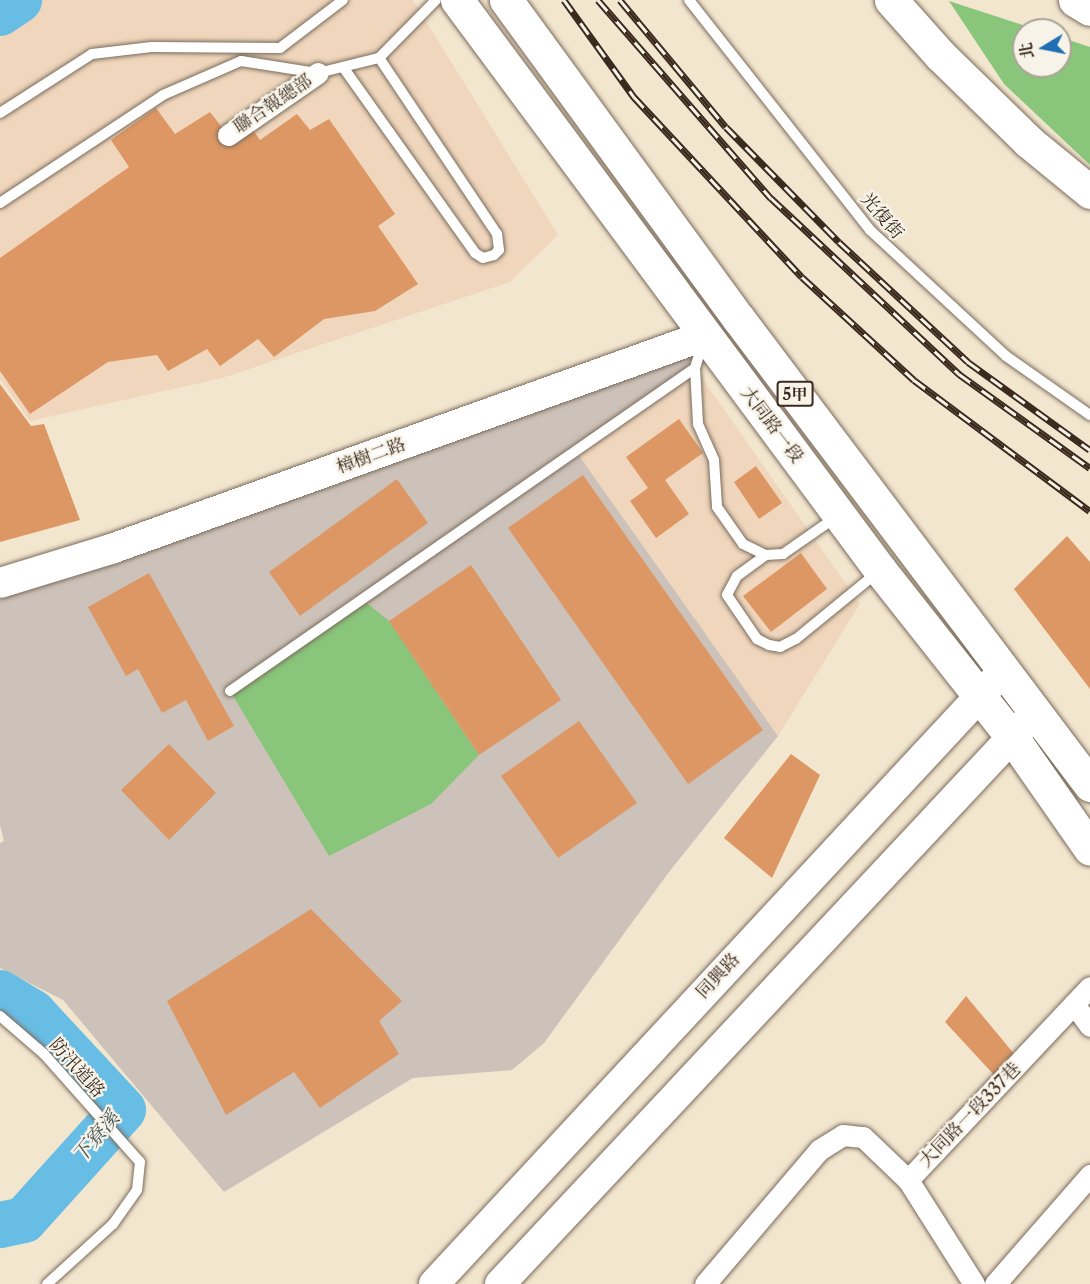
<!DOCTYPE html>
<html>
<head>
<meta charset="utf-8">
<style>
	body { margin:0 }
	#map { position:relative; width:1090px; height:1284px; overflow:hidden; background:#f3e6cf; font-family:"Libre Caslon Text","Noto Serif TC",serif }
	div>[style] { position:absolute }
	.built>* { inset:0; background:#efd6bc }
	.industrial>* { inset:0; background:#cdc2b9 }
	.green>* { inset:0; background:#89c57b }
	.river>* { height:46px; margin:-23px; padding:0 23px; transform-origin:23px; border-radius:23px; background:#68bde5 }
	.building>* { inset:0; background:#dd9764 }
	.roads { filter:drop-shadow(0 0 2px #7b6c5c) drop-shadow(0 0 2px #7b6c5c) }
	.lane>* { height:10px; margin:-5px; padding:0 5px; transform-origin:5px; border-radius:5px; background:#fff }
	.street>* { height:21px; margin:-10.5px; padding:0 10.5px; transform-origin:10.5px; border-radius:10.5px; background:#fff }
	.secondary>* { height:30px; margin:-15px; padding:0 15px; transform-origin:15px; border-radius:15px; background:#fff }
	.primary>* { height:33px; margin:-16.5px; padding:0 16.5px; transform-origin:16.5px; border-radius:16.5px; background:#fff }
	.highway>* { height:33px; margin:-16.5px; padding:0 16.5px; transform-origin:16.5px; border-radius:16.5px; background:#fff }
	.rail>* { height:7px; margin-top:-3.5px; transform-origin:0; background:repeating-linear-gradient(90deg,#f7f3e8 0 14px,#3b2a1e 0 28px); box-sizing:border-box; border-block:2px solid #3b2a1e }
	span { translate:-50% -50%; white-space:nowrap; text-align:center; line-height:1.15; -webkit-text-stroke:4.5px #f7f3e8; paint-order:stroke }
	.shield-label span { padding:2px 4px; background:#f7f3e8; border:2px solid; border-radius:4px; -webkit-text-stroke-width:0 }
	.shield-label { font-size:16px; color:#3b2a1e; font-weight:700 }
	.street-label { font-size:18px; color:#3b2a1e }
	.water-label { font-size:20px; color:#48565a; font-style:italic }
	.north { position:absolute; left:1012px; top:18px; width:60px; height:60px; box-sizing:border-box; background:#f7f3e8; border:2px solid #aca397; border-radius:50%; rotate:260deg; font-size:16px; font-weight:700; line-height:24px; text-align:center; color:#3b2a1e }
	.north::after { content:''; display:block; margin:auto; width:21px; height:27px; background:#1f6fb2; clip-path:polygon(50% 0,100% 100%,50% 72%,0 100%) }
</style>
</head>
<body>
<div id="map">
	<div class="built">
		<div style="clip-path:polygon(19px 0,413px 0,558px 235px,510px 282px,222px 378px,30px 421px,0 379px,0 13px)"></div>
		<div style="clip-path:polygon(695px 368px,860px 604px,778px 736px,575px 450px)"></div>
	</div>
	<div class="industrial">
		<div style="clip-path:polygon(704px 336px,695px 368px,575px 450px,778px 736px,669px 872px,544px 1043px,512px 1070px,413px 1078px,224px 1192px,63px 1000px,0 968px,0 843px,4px 841px,0 825px,0 583px)"></div>
	</div>
	<div class="green">
		<div style="clip-path:polygon(949px 1px,1038px 30px,1024px 30px,1024px 66px,1060px 66px,1060px 37px,1090px 47px,1090px 165px,1004px 84px)"></div>
		<div style="clip-path:polygon(362px 599px,389px 621px,479px 755px,431px 804px,329px 856px,230px 691px)"></div>
	</div>
	<div class="river">
		<div style="left:0;top:13px;width:23px;rotate:-34deg"></div>
		<div style="left:0;top:993px;width:39px;rotate:31deg"></div>
		<div style="left:33px;top:1013px;width:132px;rotate:47.1deg"></div>
		<div style="left:123px;top:1110px;width:148px;rotate:132deg"></div>
		<div style="left:24px;top:1220px;width:25px;rotate:168deg"></div>
	</div>
	<div class="building">
		<div style="clip-path:polygon(156px 108px,175px 134px,210px 112px,228px 135px,247px 121px,260px 140px,297px 114px,310px 130px,329px 119px,395px 214px,378px 226px,418px 284px,375px 311px,324px 319px,274px 357px,258px 339px,220px 366px,207px 349px,168px 371px,157px 355px,108px 362px,30px 414px,0 371px,0 258px,129px 167px,111px 140px)"></div>
		<div style="clip-path:polygon(0 384px,31px 426px,44px 424px,80px 520px,0 542px)"></div>
		<div style="clip-path:polygon(679px 419px,703px 453px,665px 480px,689px 514px,656px 538px,630px 501px,648px 488px,626px 457px)"></div>
		<div style="clip-path:polygon(756px 466px,782px 503px,759px 519px,734px 482px)"></div>
		<div style="clip-path:polygon(583px 475px,763px 730px,688px 784px,508px 528px)"></div>
		<div style="clip-path:polygon(397px 479px,428px 523px,300px 616px,269px 572px)"></div>
		<div style="clip-path:polygon(1067px 536px,1090px 562px,1090px 689px,1014px 589px)"></div>
		<div style="clip-path:polygon(801px 553px,827px 589px,771px 632px,743px 596px)"></div>
		<div style="clip-path:polygon(471px 565px,561px 700px,479px 755px,389px 621px)"></div>
		<div style="clip-path:polygon(149px 573px,234px 726px,208px 741px,186px 700px,162px 713px,138px 669px,126px 676px,88px 607px)"></div>
		<div style="clip-path:polygon(579px 721px,637px 803px,558px 858px,501px 776px)"></div>
		<div style="clip-path:polygon(169px 744px,216px 793px,169px 840px,121px 790px)"></div>
		<div style="clip-path:polygon(791px 754px,820px 775px,772px 878px,724px 838px)"></div>
		<div style="clip-path:polygon(311px 909px,402px 1001px,379px 1021px,399px 1054px,320px 1108px,294px 1072px,226px 1115px,167px 1001px)"></div>
		<div style="clip-path:polygon(966px 996px,1015px 1055px,995px 1076px,945px 1022px)"></div>
	</div>
	<div class="roads">
		<div class="lane">
			<div style="left:689px;top:0;width:293px;rotate:51.8deg"></div>
			<div style="left:870px;top:230px;width:185px;rotate:42.8deg"></div>
			<div style="left:1006px;top:356px;width:103px;rotate:35.1deg"></div>
			<div style="left:343px;top:67px;width:228px;rotate:54.6deg"></div>
			<div style="left:475px;top:253px;width:9px;rotate:32deg"></div>
			<div style="left:483px;top:258px;width:11px;rotate:-15deg"></div>
			<div style="left:494px;top:255px;width:7px;rotate:-45deg"></div>
			<div style="left:499px;top:250px;width:16px;rotate:-97deg"></div>
			<div style="left:497px;top:234px;width:212px;rotate:-123.8deg"></div>
			<div style="left:0;top:113px;width:109px;rotate:-32.7deg"></div>
			<div style="left:92px;top:54px;width:60px;rotate:-6.7deg"></div>
			<div style="left:152px;top:47px;width:128px;rotate:0.4deg"></div>
			<div style="left:280px;top:48px;width:79px;rotate:-37.3deg"></div>
			<div style="left:0;top:203px;width:196px;rotate:-33.5deg"></div>
			<div style="left:163px;top:95px;width:85px;rotate:-23.6deg"></div>
			<div style="left:241px;top:61px;width:78px;rotate:8.9deg"></div>
			<div style="left:318px;top:73px;width:63px;rotate:-13.8deg"></div>
			<div style="left:379px;top:58px;width:81px;rotate:-45.5deg"></div>
			<div style="left:695px;top:368px;width:56px;rotate:86.9deg"></div>
			<div style="left:698px;top:424px;width:39px;rotate:66deg"></div>
			<div style="left:714px;top:460px;width:47px;rotate:86.3deg"></div>
			<div style="left:717px;top:507px;width:45px;rotate:54.9deg"></div>
			<div style="left:743px;top:544px;width:25px;rotate:26deg"></div>
			<div style="left:766px;top:555px;width:17px;rotate:-3deg"></div>
			<div style="left:783px;top:554px;width:65px;rotate:-34.9deg"></div>
			<div style="left:766px;top:555px;width:36px;rotate:144deg"></div>
			<div style="left:737px;top:576px;width:21px;rotate:118deg"></div>
			<div style="left:727px;top:595px;width:53px;rotate:55.7deg"></div>
			<div style="left:757px;top:639px;width:13px;rotate:27deg"></div>
			<div style="left:769px;top:645px;width:11px;rotate:10deg"></div>
			<div style="left:780px;top:647px;width:18px;rotate:-27deg"></div>
			<div style="left:796px;top:639px;width:106px;rotate:-39.3deg"></div>
			<div style="left:230px;top:691px;width:566px;rotate:-34.78deg"></div>
			<div style="left:695px;top:368px;width:27px;rotate:-73deg"></div>
			<div style="left:0;top:1016px;width:58px;rotate:40.8deg"></div>
			<div style="left:44px;top:1054px;width:144px;rotate:48.4deg"></div>
			<div style="left:140px;top:1162px;width:28px;rotate:96deg"></div>
			<div style="left:137px;top:1190px;width:42px;rotate:125.2deg"></div>
			<div style="left:113px;top:1224px;width:89px;rotate:137.7deg"></div>
		</div>
		<div class="street">
			<div style="left:228px;top:135px;width:109px;rotate:-34.6deg"></div>
			<div style="left:1074px;top:1004px;width:27px;rotate:54deg"></div>
			<div style="left:705px;top:1284px;width:176px;rotate:-49.6deg"></div>
			<div style="left:819px;top:1150px;width:28px;rotate:-32deg"></div>
			<div style="left:843px;top:1135px;width:20px;rotate:6deg"></div>
			<div style="left:863px;top:1137px;width:62px;rotate:43.7deg"></div>
			<div style="left:974px;top:1284px;width:123px;rotate:-122.4deg"></div>
			<div style="left:908px;top:1180px;width:265px;rotate:-46.7deg"></div>
			<div style="left:995px;top:1284px;width:145px;rotate:-48.9deg"></div>
		</div>
		<div class="secondary">
			<div style="left:0;top:583px;width:116px;rotate:-17deg"></div>
			<div style="left:111px;top:549px;width:630px;rotate:-19.76deg"></div>
			<div style="left:434px;top:1284px;width:838px;rotate:-47.13deg"></div>
			<div style="left:500px;top:1284px;width:774px;rotate:-46.88deg"></div>
		</div>
		<div class="primary">
			<div style="left:457px;top:0;width:710px;rotate:53.42deg"></div>
			<div style="left:880px;top:570px;width:213px;rotate:51.7deg"></div>
			<div style="left:1012px;top:737px;width:136px;rotate:55.1deg"></div>
			<div style="left:506px;top:0;width:394px;rotate:53.9deg"></div>
			<div style="left:738px;top:318px;width:585px;rotate:52.99deg"></div>
		</div>
		<div class="highway">
			<div style="left:891px;top:0;width:74px;rotate:48.3deg"></div>
			<div style="left:940px;top:55px;width:124px;rotate:44.3deg"></div>
			<div style="left:1029px;top:142px;width:79px;rotate:39.3deg"></div>
			<div style="left:1075px;top:0;width:17px;rotate:31deg"></div>
		</div>
	</div>
	<div class="rail">
		<div style="left:564px;top:0;width:120px;rotate:54.2deg"></div>
		<div style="left:634px;top:97px;width:246px;rotate:47deg"></div>
		<div style="left:802px;top:277px;width:152px;rotate:42.6deg"></div>
		<div style="left:914px;top:380px;width:219px;rotate:36.7deg"></div>
		<div style="left:598px;top:0;width:263px;rotate:48.9deg"></div>
		<div style="left:771px;top:198px;width:258px;rotate:43.1deg"></div>
		<div style="left:959px;top:374px;width:161px;rotate:35.7deg"></div>
		<div style="left:620px;top:0;width:165px;rotate:50.2deg"></div>
		<div style="left:726px;top:127px;width:161px;rotate:45.5deg"></div>
		<div style="left:839px;top:242px;width:176px;rotate:42.9deg"></div>
		<div style="left:968px;top:362px;width:150px;rotate:35.8deg"></div>
	</div>
	<div class="shield-label">
		<span style="left:795px;top:394px">5甲</span>
	</div>
	<div class="street-label">
		<span style="left:273px;top:104px;rotate:-34deg">聯合報總部</span>
		<span style="left:882px;top:216px;rotate:49deg">光復街</span>
		<span style="left:772px;top:425px;rotate:53deg">大同路一段</span>
		<span style="left:371px;top:456px;rotate:-20deg">樟樹二路</span>
		<span style="left:718px;top:976px;rotate:-47deg">同興路</span>
		<span style="left:77px;top:1068px;rotate:48deg">防汛道路</span>
		<span style="left:970px;top:1115px;rotate:-46deg">大同路一段337巷</span>
	</div>
	<div class="water-label">
		<span style="left:96px;top:1137px;rotate:-50deg">下寮溪</span>
	</div>
	<div class="north">北</div>
</div>
</body>
</html>
